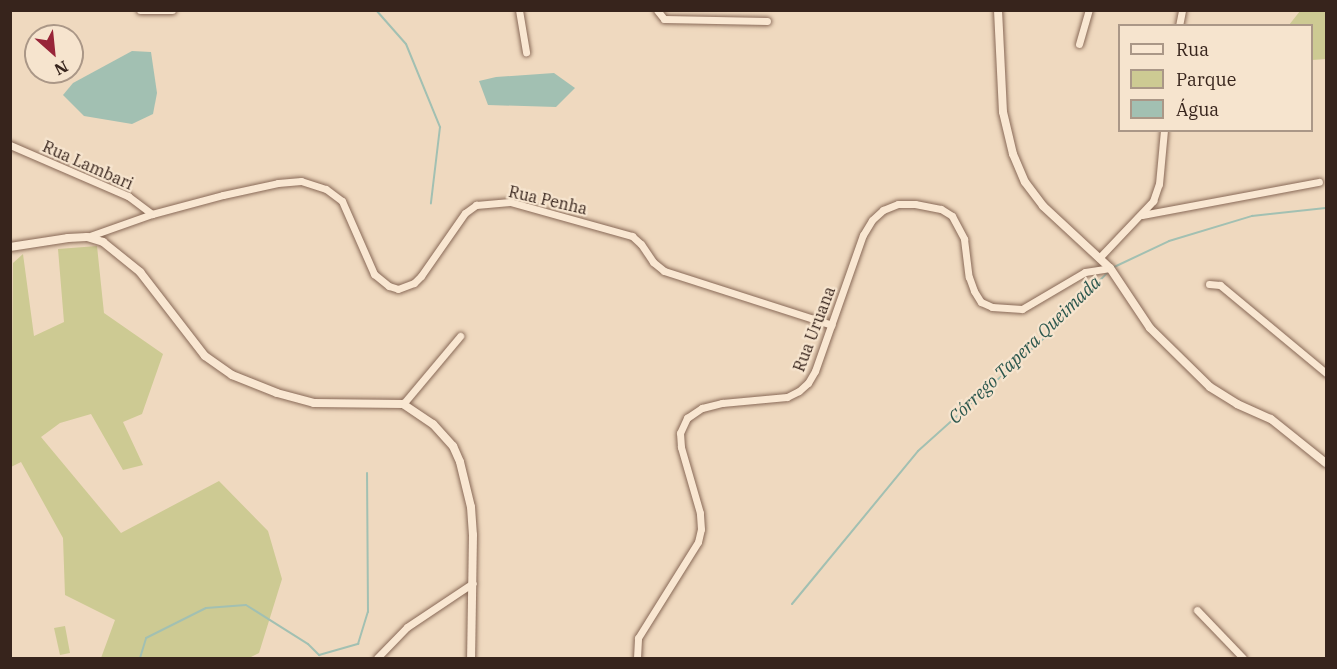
<!DOCTYPE html>
<html>
<head>
<meta charset="utf-8">
<style>
	body { margin:0 }
	#map { position:relative; width:1337px; height:669px; overflow:hidden; background:#efd9bf; font-family:"IBM Plex Serif",serif }
	div>[style] { position:absolute }
	.green>* { inset:0; background:#cdca93 }
	.water>* { inset:0; background:#a2c0b2 }
	.stream>* { height:2px; margin:-1px; padding:0 1px; transform-origin:1px; border-radius:1px; background:#a2c0b2 }
	.roads { filter:drop-shadow(0 0 2px #886957) drop-shadow(0 0 2px #886957) }
	.minor>* { height:7px; margin:-3.5px; padding:0 3.5px; transform-origin:3.5px; border-radius:3.5px; background:#f9e7d2 }
	.tertiary>* { height:8px; margin:-4px; padding:0 4px; transform-origin:4px; border-radius:4px; background:#f9e7d2 }
	span { translate:-50% -50%; white-space:nowrap; text-align:center; line-height:1.15; -webkit-text-stroke:4.5px #f6e4ce; paint-order:stroke }
	.street-label { font-size:16px; color:#37241c }
	.water-label { font-size:18px; color:#2b574d; font-style:italic }
	.frame { position:absolute; inset:0; border:12px solid #37241c; pointer-events:none }
	.legend { position:absolute; left:1118px; top:24px; width:195px; height:108px; box-sizing:border-box; background:#f6e4ce; border:2px solid #aa9787; margin:0; padding:8px 10px; list-style:none; font-size:18px; color:#37241c }
	.legend li { display:flex; align-items:center; gap:12px; height:30px }
	.legend b { width:30px; border:2px solid #aa9787 }
	.north { position:absolute; left:24px; top:24px; width:60px; height:60px; box-sizing:border-box; background:#f6e4ce; border:2px solid #aa9787; border-radius:50%; rotate:153deg; font-size:16px; font-weight:700; line-height:24px; text-align:center; color:#37241c }
	.north::after { content:''; display:block; margin:auto; width:21px; height:27px; background:#982539; clip-path:polygon(50% 0,100% 100%,50% 72%,0 100%) }
</style>
</head>
<body>
<div id="map">
	<div class="green">
		<div style="clip-path:polygon(1300px 11px,1326px 11px,1326px 59px,1312px 60px,1312px 26px,1289px 25px)"></div>
		<div style="clip-path:polygon(97px 246px,104px 313px,163px 354px,142px 414px,123px 422px,143px 465px,123px 470px,91px 414px,60px 423px,41px 437px,121px 533px,219px 481px,268px 531px,282px 579px,259px 653px,249px 658px,101px 658px,115px 620px,65px 595px,63px 538px,21px 462px,11px 467px,13px 263px,23px 254px,34px 336px,64px 322px,58px 249px)"></div>
		<div style="clip-path:polygon(65px 626px,70px 653px,60px 655px,54px 628px)"></div>
	</div>
	<div class="water">
		<div style="clip-path:polygon(132px 51px,151px 52px,157px 93px,153px 114px,132px 124px,84px 116px,63px 95px,73px 83px)"></div>
		<div style="clip-path:polygon(554px 73px,575px 88px,556px 107px,488px 105px,479px 81px,496px 77px)"></div>
	</div>
	<div class="stream">
		<div style="left:376px;top:10px;width:45px;rotate:48.6deg"></div>
		<div style="left:406px;top:44px;width:90px;rotate:67.7deg"></div>
		<div style="left:440px;top:127px;width:77px;rotate:96.8deg"></div>
		<div style="left:1112px;top:268px;width:63px;rotate:-25.3deg"></div>
		<div style="left:1169px;top:241px;width:87px;rotate:-16.8deg"></div>
		<div style="left:1252px;top:216px;width:74px;rotate:-6.2deg"></div>
		<div style="left:792px;top:604px;width:198px;rotate:-50.5deg"></div>
		<div style="left:918px;top:451px;width:172px;rotate:-41.9deg"></div>
		<div style="left:1046px;top:336px;width:89px;rotate:-45.9deg"></div>
		<div style="left:140px;top:658px;width:21px;rotate:-73deg"></div>
		<div style="left:146px;top:638px;width:67px;rotate:-26.6deg"></div>
		<div style="left:206px;top:608px;width:40px;rotate:-4.3deg"></div>
		<div style="left:246px;top:605px;width:73px;rotate:32.2deg"></div>
		<div style="left:308px;top:644px;width:16px;rotate:45deg"></div>
		<div style="left:319px;top:655px;width:41px;rotate:-15.8deg"></div>
		<div style="left:358px;top:644px;width:34px;rotate:-73deg"></div>
		<div style="left:368px;top:612px;width:139px;rotate:-90.4deg"></div>
	</div>
	<div class="roads">
		<div class="minor">
			<div style="left:140px;top:10px;width:32px"></div>
			<div style="left:519px;top:10px;width:43px;rotate:80.5deg"></div>
			<div style="left:657px;top:10px;width:11px;rotate:52deg"></div>
			<div style="left:664px;top:19px;width:103px;rotate:1.1deg"></div>
			<div style="left:1179px;top:26px;width:16px;rotate:-79deg"></div>
			<div style="left:1079px;top:44px;width:35px;rotate:-74deg"></div>
			<div style="left:10px;top:145px;width:129px;rotate:23.4deg"></div>
			<div style="left:128px;top:196px;width:30px;rotate:37deg"></div>
			<div style="left:1142px;top:215px;width:180px;rotate:-10.6deg"></div>
			<div style="left:87px;top:237px;width:69px;rotate:-19.5deg"></div>
			<div style="left:152px;top:214px;width:73px;rotate:-15deg"></div>
			<div style="left:223px;top:195px;width:56px;rotate:-12.3deg"></div>
			<div style="left:278px;top:183px;width:23px;rotate:-5deg"></div>
			<div style="left:301px;top:181px;width:26px;rotate:18deg"></div>
			<div style="left:326px;top:189px;width:20px;rotate:37deg"></div>
			<div style="left:342px;top:201px;width:80px;rotate:66.3deg"></div>
			<div style="left:374px;top:274px;width:19px;rotate:39deg"></div>
			<div style="left:389px;top:286px;width:9px;rotate:18deg"></div>
			<div style="left:398px;top:289px;width:17px;rotate:-21deg"></div>
			<div style="left:414px;top:283px;width:10px;rotate:-45deg"></div>
			<div style="left:421px;top:276px;width:77px;rotate:-55.1deg"></div>
			<div style="left:465px;top:213px;width:14px;rotate:-36deg"></div>
			<div style="left:476px;top:205px;width:34px;rotate:-5deg"></div>
			<div style="left:510px;top:202px;width:127px;rotate:15.6deg"></div>
			<div style="left:632px;top:236px;width:12px;rotate:42deg"></div>
			<div style="left:641px;top:244px;width:22px;rotate:56deg"></div>
			<div style="left:653px;top:262px;width:14px;rotate:39deg"></div>
			<div style="left:664px;top:271px;width:176px;rotate:17.8deg"></div>
			<div style="left:1099px;top:258px;width:79px;rotate:-46.5deg"></div>
			<div style="left:1153px;top:201px;width:18px;rotate:-71deg"></div>
			<div style="left:1159px;top:184px;width:54px;rotate:-84.7deg"></div>
			<div style="left:1209px;top:284px;width:11px;rotate:5deg"></div>
			<div style="left:1220px;top:285px;width:138px;rotate:39.7deg"></div>
			<div style="left:403px;top:404px;width:89px;rotate:-50deg"></div>
			<div style="left:1197px;top:610px;width:66px;rotate:46.2deg"></div>
			<div style="left:377px;top:658px;width:43px;rotate:-45.9deg"></div>
			<div style="left:407px;top:627px;width:79px;rotate:-33.7deg"></div>
			<div style="left:637px;top:658px;width:20px;rotate:-87deg"></div>
			<div style="left:638px;top:638px;width:113px;rotate:-58deg"></div>
			<div style="left:698px;top:542px;width:13px;rotate:-77deg"></div>
			<div style="left:701px;top:529px;width:16px;rotate:-94deg"></div>
			<div style="left:700px;top:513px;width:69px;rotate:-106.1deg"></div>
			<div style="left:681px;top:447px;width:14px;rotate:-94deg"></div>
			<div style="left:680px;top:433px;width:17px;rotate:-65deg"></div>
			<div style="left:687px;top:418px;width:18px;rotate:-34deg"></div>
			<div style="left:702px;top:408px;width:21px;rotate:-14deg"></div>
			<div style="left:722px;top:403px;width:65px;rotate:-5.3deg"></div>
			<div style="left:787px;top:397px;width:13px;rotate:-27deg"></div>
			<div style="left:799px;top:391px;width:12px;rotate:-42deg"></div>
			<div style="left:808px;top:383px;width:14px;rotate:-60deg"></div>
			<div style="left:815px;top:371px;width:144px;rotate:-70.6deg"></div>
			<div style="left:863px;top:235px;width:17px;rotate:-59deg"></div>
			<div style="left:872px;top:220px;width:15px;rotate:-42deg"></div>
			<div style="left:883px;top:210px;width:16px;rotate:-22deg"></div>
			<div style="left:898px;top:204px;width:17px"></div>
			<div style="left:915px;top:204px;width:26px;rotate:11deg"></div>
			<div style="left:941px;top:209px;width:13px;rotate:32deg"></div>
			<div style="left:952px;top:216px;width:26px;rotate:62deg"></div>
			<div style="left:964px;top:239px;width:38px;rotate:83deg"></div>
			<div style="left:969px;top:277px;width:15px;rotate:70deg"></div>
			<div style="left:974px;top:291px;width:13px;rotate:58deg"></div>
			<div style="left:981px;top:302px;width:12px;rotate:24deg"></div>
			<div style="left:992px;top:307px;width:30px;rotate:4deg"></div>
			<div style="left:1022px;top:309px;width:73px;rotate:-30.4deg"></div>
			<div style="left:1085px;top:272px;width:25px;rotate:-9deg"></div>
		</div>
		<div class="tertiary">
			<div style="left:998px;top:10px;width:102px;rotate:87.2deg"></div>
			<div style="left:1003px;top:112px;width:43px;rotate:76.6deg"></div>
			<div style="left:1013px;top:154px;width:30px;rotate:67deg"></div>
			<div style="left:1025px;top:182px;width:30px;rotate:53deg"></div>
			<div style="left:1043px;top:206px;width:91px;rotate:42.8deg"></div>
			<div style="left:1110px;top:268px;width:72px;rotate:56.3deg"></div>
			<div style="left:1150px;top:328px;width:84px;rotate:44.5deg"></div>
			<div style="left:1210px;top:387px;width:32px;rotate:32deg"></div>
			<div style="left:1237px;top:404px;width:37px;rotate:24deg"></div>
			<div style="left:1271px;top:419px;width:70px;rotate:38.7deg"></div>
			<div style="left:10px;top:247px;width:59px;rotate:-8.8deg"></div>
			<div style="left:68px;top:238px;width:19px;rotate:-3deg"></div>
			<div style="left:87px;top:237px;width:17px;rotate:17deg"></div>
			<div style="left:103px;top:242px;width:48px;rotate:39deg"></div>
			<div style="left:140px;top:272px;width:106px;rotate:52.3deg"></div>
			<div style="left:205px;top:356px;width:33px;rotate:35deg"></div>
			<div style="left:232px;top:375px;width:48px;rotate:21.8deg"></div>
			<div style="left:277px;top:393px;width:38px;rotate:15deg"></div>
			<div style="left:314px;top:403px;width:89px;rotate:0.6deg"></div>
			<div style="left:403px;top:404px;width:36px;rotate:34deg"></div>
			<div style="left:433px;top:424px;width:30px;rotate:48deg"></div>
			<div style="left:453px;top:446px;width:17px;rotate:66deg"></div>
			<div style="left:460px;top:462px;width:46px;rotate:76.3deg"></div>
			<div style="left:471px;top:507px;width:28px;rotate:86deg"></div>
			<div style="left:473px;top:535px;width:123px;rotate:90.9deg"></div>
		</div>
	</div>
	<div class="street-label">
		<span style="left:88px;top:165px;rotate:24deg">Rua Lambari</span>
		<span style="left:548px;top:200px;rotate:13deg">Rua Penha</span>
		<span style="left:814px;top:329px;rotate:-69deg">Rua Uruana</span>
	</div>
	<div class="water-label">
		<span style="left:1025px;top:350px;rotate:-44deg">Córrego Tapera Queimada</span>
	</div>
	<div class="frame"></div>
	<ul class="legend">
	<li><b style="height:8px;background:#f9e7d2"></b>Rua</li>
	<li><b style="height:16px;background:#cdca93"></b>Parque</li>
	<li><b style="height:16px;background:#a2c0b2"></b>Água</li>
	</ul>
	<div class="north">N</div>
</div>
</body>
</html>
